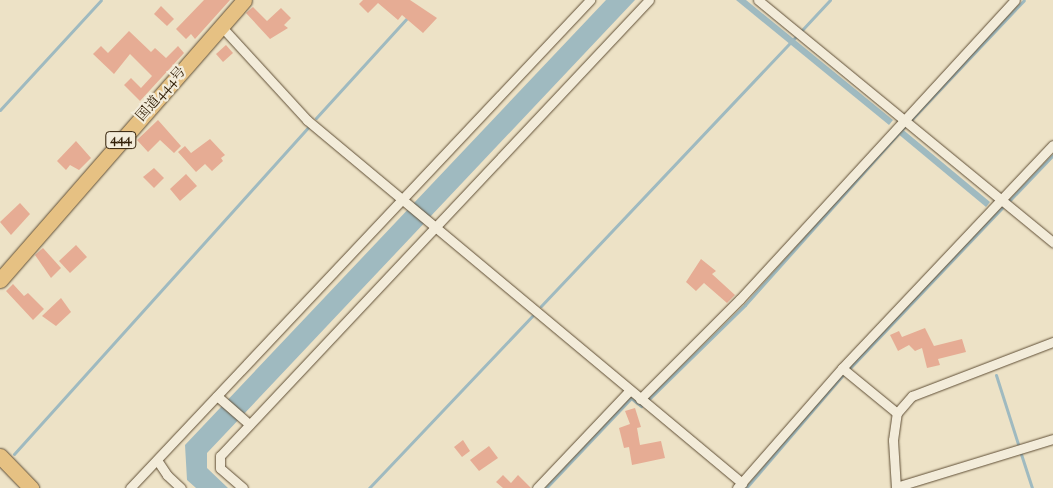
<!DOCTYPE html>
<html>
<head>
<meta charset="utf-8">
<style>
	body { margin:0 }
	#map { position:relative; width:1053px; height:488px; overflow:hidden; background:#ede2c6; font-family:"IM FELL French Canon","Noto Serif JP",serif }
	div>[style] { position:absolute }
	.water>* { inset:0; background:#9fbac0 }
	.stream>* { height:3px; margin:-1.5px; padding:0 1.5px; transform-origin:1.5px; border-radius:1.5px; background:#9fbac0 }
	.building>* { inset:0; background:#e6ac94 }
	.roads { filter:drop-shadow(0 0 1px #5f4e35) drop-shadow(0 0 1px #5f4e35) }
	.street>* { height:9px; margin:-4.5px; padding:0 4.5px; transform-origin:4.5px; border-radius:4.5px; background:#f3ecda }
	.highway>* { height:15px; margin:-7.5px; padding:0 7.5px; transform-origin:7.5px; border-radius:7.5px; background:#e6c183 }
	span { translate:-50% -50%; white-space:nowrap; text-align:center; line-height:1.15; -webkit-text-stroke:4.5px #f3ecda; paint-order:stroke }
	.shield-label span { padding:1px 4px; background:#f3ecda; border:1px solid; border-radius:4px; -webkit-text-stroke-width:0 }
	.shield-label { font-size:12px; color:#301d05; font-weight:700 }
	.street-label { font-size:14px; color:#301d05 }
</style>
</head>
<body>
<div id="map">
	<div class="water">
		<div style="clip-path:polygon(606px 0,635px 0,207px 453px,207px 468px,228px 488px,196px 488px,187px 480px,185px 445px)"></div>
		<div style="clip-path:polygon(736px 0,746px 0,893px 120px,889px 125px)"></div>
		<div style="clip-path:polygon(901px 128px,990px 202px,986px 207px,897px 133px)"></div>
	</div>
	<div class="stream">
		<div style="left:802px;top:30px;width:41px;rotate:-47deg"></div>
		<div style="left:0;top:110px;width:149px;rotate:-47.4deg"></div>
		<div style="left:316px;top:118px;width:137px;rotate:-47.7deg"></div>
		<div style="left:912px;top:119px;width:163px;rotate:-46.7deg"></div>
		<div style="left:1010px;top:200px;width:62px;rotate:-46.3deg"></div>
		<div style="left:541px;top:306px;width:370px;rotate:-46.6deg"></div>
		<div style="left:850px;top:368px;width:222px;rotate:-46.5deg"></div>
		<div style="left:996px;top:375px;width:72px;rotate:72.3deg"></div>
		<div style="left:648px;top:400px;width:136px;rotate:-44.4deg"></div>
		<div style="left:745px;top:305px;width:240px;rotate:-48.2deg"></div>
		<div style="left:14px;top:454px;width:440px;rotate:-48deg"></div>
		<div style="left:1021px;top:454px;width:36px;rotate:72deg"></div>
		<div style="left:369px;top:488px;width:237px;rotate:-46.5deg"></div>
		<div style="left:546px;top:488px;width:124px;rotate:-46.6deg"></div>
		<div style="left:631px;top:398px;width:13px;rotate:39deg"></div>
		<div style="left:746px;top:488px;width:149px;rotate:-49.4deg"></div>
	</div>
	<div class="building">
		<div style="clip-path:polygon(204px 0,230px 0,195px 39px,191px 34px,186px 39px,176px 29px)"></div>
		<div style="clip-path:polygon(363px 0,410px 0,437px 18px,423px 33px,402px 15px,398px 20px,378px 3px,368px 13px,359px 4px)"></div>
		<div style="clip-path:polygon(161px 6px,174px 19px,167px 26px,154px 14px)"></div>
		<div style="clip-path:polygon(253px 7px,267px 21px,281px 8px,291px 18px,284px 25px,288px 28px,270px 39px,246px 13px)"></div>
		<div style="clip-path:polygon(129px 31px,151px 52px,155px 48px,166px 58px,178px 46px,184px 53px,140px 101px,124px 85px,131px 78px,141px 88px,152px 76px,130px 54px,114px 74px,93px 54px,101px 46px,108px 53px)"></div>
		<div style="clip-path:polygon(226px 45px,233px 53px,223px 62px,216px 54px)"></div>
		<div style="clip-path:polygon(158px 120px,181px 146px,174px 153px,160px 140px,148px 152px,137px 140px)"></div>
		<div style="clip-path:polygon(210px 139px,225px 155px,221px 158px,223px 161px,212px 171px,205px 164px,196px 172px,178px 152px,185px 146px,191px 153px)"></div>
		<div style="clip-path:polygon(76px 141px,91px 158px,79px 170px,70px 165px,66px 170px,57px 161px)"></div>
		<div style="clip-path:polygon(154px 168px,164px 178px,154px 188px,143px 177px)"></div>
		<div style="clip-path:polygon(186px 174px,197px 186px,180px 201px,170px 189px)"></div>
		<div style="clip-path:polygon(20px 203px,30px 214px,11px 235px,0 222px)"></div>
		<div style="clip-path:polygon(76px 245px,87px 257px,70px 273px,59px 261px)"></div>
		<div style="clip-path:polygon(43px 248px,61px 268px,51px 278px,35px 255px)"></div>
		<div style="clip-path:polygon(701px 259px,716px 271px,712px 274px,735px 295px,727px 303px,704px 283px,696px 291px,686px 282px)"></div>
		<div style="clip-path:polygon(13px 284px,24px 296px,28px 293px,44px 309px,33px 320px,6px 291px)"></div>
		<div style="clip-path:polygon(61px 298px,71px 312px,56px 326px,42px 316px)"></div>
		<div style="clip-path:polygon(925px 328px,934px 346px,962px 339px,966px 352px,938px 359px,940px 365px,927px 368px,922px 348px,915px 351px,909px 345px,898px 351px,890px 335px,899px 331px,902px 337px)"></div>
		<div style="clip-path:polygon(635px 408px,641px 427px,637px 428px,640px 445px,661px 441px,665px 458px,632px 465px,629px 447px,624px 448px,619px 428px,630px 424px,625px 411px)"></div>
		<div style="clip-path:polygon(463px 440px,470px 451px,462px 457px,454px 447px)"></div>
		<div style="clip-path:polygon(489px 446px,498px 458px,479px 471px,470px 460px)"></div>
		<div style="clip-path:polygon(503px 475px,511px 483px,518px 475px,531px 488px,503px 488px,496px 482px)"></div>
	</div>
	<div class="roads">
		<div class="street">
			<div style="left:758px;top:0;width:382px;rotate:39.4deg"></div>
			<div style="left:221px;top:26px;width:127px;rotate:47.5deg"></div>
			<div style="left:307px;top:120px;width:567px;rotate:39.84deg"></div>
			<div style="left:842px;top:368px;width:71px;rotate:39.3deg"></div>
			<div style="left:217px;top:396px;width:43px;rotate:41.2deg"></div>
			<div style="left:640px;top:399px;width:141px;rotate:-45deg"></div>
			<div style="left:740px;top:299px;width:406px;rotate:-47.4deg"></div>
			<div style="left:157px;top:460px;width:18px;rotate:56deg"></div>
			<div style="left:167px;top:475px;width:19px;rotate:43deg"></div>
			<div style="left:896px;top:487px;width:164px;rotate:-17deg"></div>
			<div style="left:130px;top:488px;width:671px;rotate:-46.69deg"></div>
			<div style="left:243px;top:488px;width:30px;rotate:-139deg"></div>
			<div style="left:220px;top:468px;width:12px;rotate:-90deg"></div>
			<div style="left:220px;top:456px;width:626px;rotate:-46.75deg"></div>
			<div style="left:537px;top:488px;width:135px;rotate:-46.5deg"></div>
			<div style="left:737px;top:488px;width:159px;rotate:-48.8deg"></div>
			<div style="left:842px;top:368px;width:307px;rotate:-46.6deg"></div>
			<div style="left:896px;top:488px;width:48px;rotate:-93.6deg"></div>
			<div style="left:893px;top:440px;width:27px;rotate:-82deg"></div>
			<div style="left:897px;top:413px;width:23px;rotate:-49deg"></div>
			<div style="left:912px;top:396px;width:151px;rotate:-21deg"></div>
		</div>
		<div class="highway">
			<div style="left:0;top:280px;width:371px;rotate:-48.9deg"></div>
			<div style="left:0;top:456px;width:45px;rotate:45.9deg"></div>
		</div>
	</div>
	<div class="shield-label">
		<span style="left:121px;top:140px">444</span>
	</div>
	<div class="street-label">
		<span style="left:161px;top:94px;rotate:-49deg">国道444号</span>
	</div>
</div>
</body>
</html>
